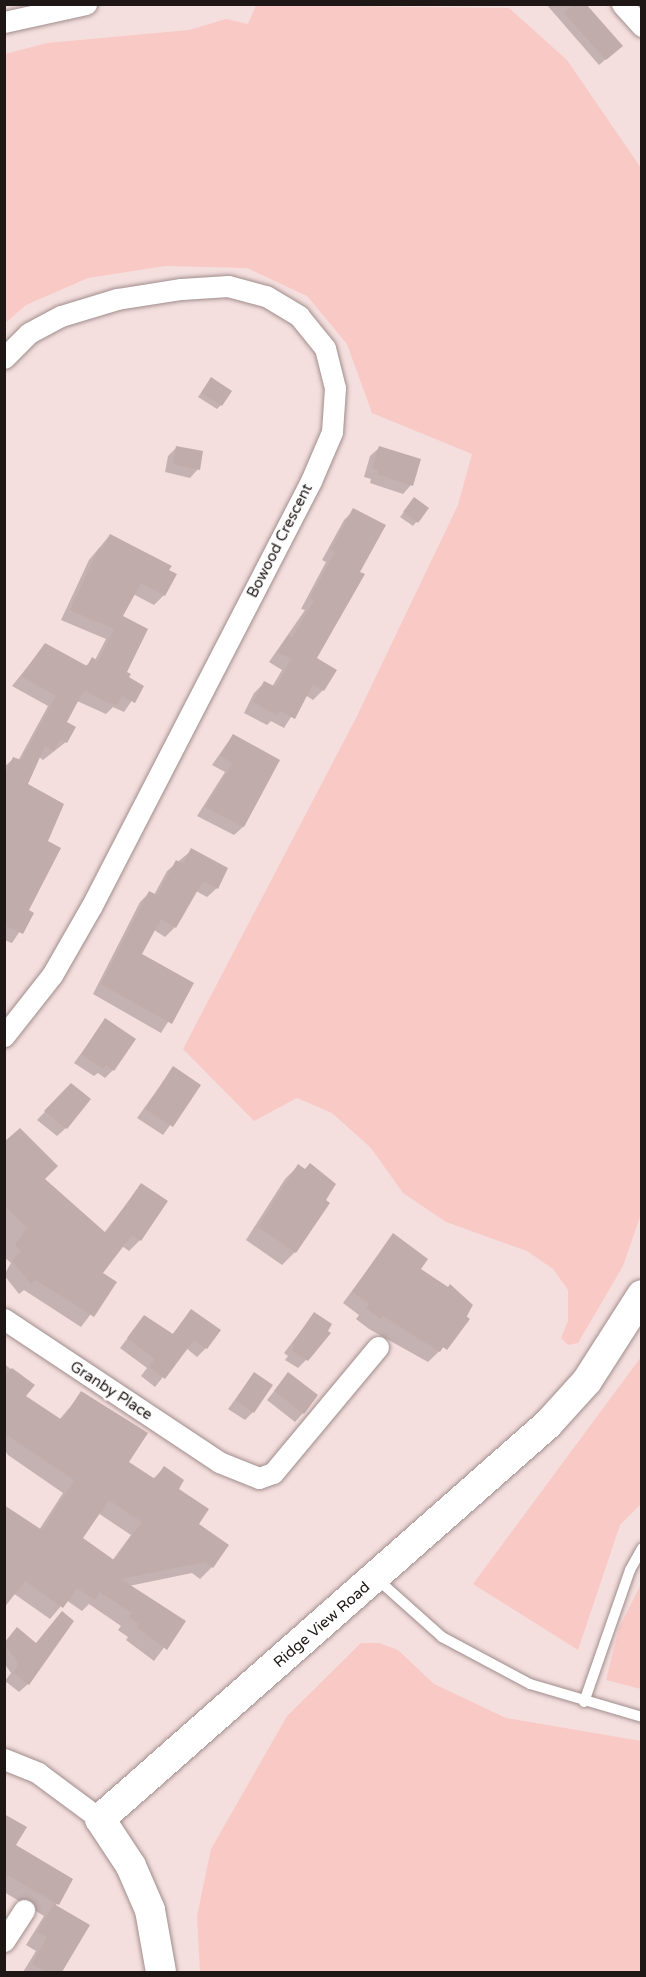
<!DOCTYPE html>
<html>
<head>
<meta charset="utf-8">
<style>
	body { margin:0 }
	#map { position:relative; width:646px; height:1977px; overflow:hidden; background:#f4dfde; font-family:"Varela Round",sans-serif }
	div>[style] { position:absolute }
	.green>* { inset:0; background:#f9c9c5 }
	.shadow>* { inset:0; background:#0003 }
	.building>* { inset:0; background:#c0acab }
	.roads { filter:drop-shadow(0 0 2px #a08d8c) drop-shadow(0 0 2px #a08d8c) }
	.lane>* { height:10px; margin:-5px; padding:0 5px; transform-origin:5px; border-radius:5px; background:#fff }
	.street>* { height:21px; margin:-10.5px; padding:0 10.5px; transform-origin:10.5px; border-radius:10.5px; background:#fff }
	.secondary>* { height:30px; margin:-15px; padding:0 15px; transform-origin:15px; border-radius:15px; background:#fff }
	span { translate:-50% -50%; white-space:nowrap; text-align:center; line-height:1.15; -webkit-text-stroke:5px #fff; paint-order:stroke }
	.street-label { font-size:15px; color:#1e1716 }
	.frame { position:absolute; inset:0; border:6px solid #1e1716; pointer-events:none }
</style>
</head>
<body>
<div id="map">
	<div class="green">
		<div style="clip-path:polygon(256px 5px,509px 8px,567px 60px,641px 168px,641px 1214px,623px 1266px,578px 1343px,568px 1345px,561px 1338px,568px 1321px,568px 1290px,553px 1269px,527px 1251px,446px 1222px,403px 1193px,371px 1148px,332px 1113px,297px 1098px,254px 1121px,183px 1049px,356px 718px,458px 505px,472px 454px,372px 413px,347px 344px,307px 296px,247px 268px,165px 266px,88px 278px,26px 305px,5px 323px,5px 54px,47px 43px,189px 30px,226px 19px,248px 24px)"></div>
		<div style="clip-path:polygon(641px 1357px,641px 1504px,620px 1525px,578px 1650px,473px 1584px)"></div>
		<div style="clip-path:polygon(641px 1584px,641px 1689px,606px 1680px,619px 1628px)"></div>
		<div style="clip-path:polygon(361px 1643px,379px 1643px,398px 1650px,434px 1684px,506px 1718px,641px 1741px,641px 1972px,200px 1972px,197px 1916px,211px 1849px,287px 1716px)"></div>
	</div>
	<div class="shadow">
		<div style="clip-path:polygon(546px 4px,583px 4px,614px 52px,599px 65px)"></div>
		<div style="clip-path:polygon(211px 379px,221px 405px,217px 409px,198px 397px)"></div>
		<div style="clip-path:polygon(177px 447px,198px 469px,190px 478px,165px 472px,168px 456px)"></div>
		<div style="clip-path:polygon(379px 448px,411px 485px,403px 494px,370px 483px,371px 479px,364px 477px,370px 456px)"></div>
		<div style="clip-path:polygon(414px 499px,427px 508px,413px 526px,400px 517px)"></div>
		<div style="clip-path:polygon(354px 510px,315px 659px,323px 690px,313px 700px,305px 695px,284px 728px,271px 721px,267px 725px,244px 713px,254px 693px,264px 683px,272px 687px,282px 670px,269px 662px,305px 610px,301px 609px,326px 562px,322px 560px,344px 520px)"></div>
		<div style="clip-path:polygon(110px 535px,167px 571px,164px 595px,154px 605px,133px 594px,121px 617px,125px 673px,127px 678px,142px 686px,124px 712px,113px 707px,106px 714px,77px 701px,64px 722px,66px 742px,43px 760px,39px 757px,26px 785px,46px 842px,27px 911px,32px 913px,12px 943px,4px 940px,4px 767px,13px 759px,18px 761px,48px 706px,12px 686px,45px 645px,85px 666px,95px 660px,106px 639px,61px 620px,89px 560px)"></div>
		<div style="clip-path:polygon(233px 735px,278px 761px,243px 827px,234px 835px,197px 816px,225px 772px,212px 765px)"></div>
		<div style="clip-path:polygon(192px 850px,217px 888px,207px 897px,196px 891px,175px 927px,165px 937px,154px 930px,140px 955px,192px 984px,161px 1033px,93px 994px,140px 902px,149px 893px,154px 895px,167px 871px)"></div>
		<div style="clip-path:polygon(106px 1020px,113px 1070px,105px 1078px,98px 1073px,94px 1076px,74px 1063px)"></div>
		<div style="clip-path:polygon(173px 1068px,199px 1085px,163px 1135px,137px 1118px)"></div>
		<div style="clip-path:polygon(71px 1085px,66px 1128px,57px 1136px,37px 1120px)"></div>
		<div style="clip-path:polygon(4px 1144px,104px 1233px,141px 1185px,140px 1240px,129px 1251px,122px 1246px,101px 1273px,115px 1282px,81px 1327px,24px 1290px,19px 1294px,4px 1275px,11px 1263px,4px 1257px)"></div>
		<div style="clip-path:polygon(298px 1166px,295px 1252px,282px 1265px,246px 1240px,285px 1179px)"></div>
		<div style="clip-path:polygon(393px 1235px,419px 1269px,472px 1306px,460px 1331px,428px 1362px,369px 1329px,356px 1319px,359px 1315px,343px 1303px)"></div>
		<div style="clip-path:polygon(191px 1311px,206px 1348px,197px 1357px,186px 1348px,155px 1387px,141px 1376px,147px 1368px,120px 1348px,144px 1317px,172px 1335px)"></div>
		<div style="clip-path:polygon(314px 1314px,306px 1360px,298px 1368px,285px 1360px,288px 1356px,284px 1353px)"></div>
		<div style="clip-path:polygon(evenodd,4px 1364px,33px 1385px,24px 1397px,59px 1420px,82px 1393px,127px 1462px,153px 1479px,164px 1468px,197px 1525px,212px 1567px,200px 1579px,192px 1573px,129px 1586px,183px 1622px,154px 1661px,126px 1640px,128px 1637px,118px 1630px,121px 1626px,89px 1604px,82px 1611px,66px 1600px,50px 1619px,13px 1593px,39px 1530px,63px 1493px,8px 1455px,4px 1449px,4px 1364px,98px 1513px,131px 1535px,112px 1561px,81px 1539px,98px 1513px)"></div>
		<div style="clip-path:polygon(254px 1374px,253px 1412px,245px 1420px,228px 1409px)"></div>
		<div style="clip-path:polygon(288px 1374px,303px 1413px,295px 1422px,267px 1400px)"></div>
		<div style="clip-path:polygon(9px 1638px,28px 1684px,19px 1692px,5px 1681px,11px 1673px,4px 1663px,4px 1643px)"></div>
		<div style="clip-path:polygon(4px 1815px,14px 1846px,71px 1880px,55px 1907px,88px 1926px,60px 1972px,23px 1972px,36px 1951px,26px 1945px,44px 1916px,4px 1892px)"></div>
	</div>
	<div class="building">
		<div style="clip-path:polygon(574px 4px,586px 4px,623px 46px,606px 60px,564px 13px)"></div>
		<div style="clip-path:polygon(211px 377px,232px 391px,222px 406px,201px 393px)"></div>
		<div style="clip-path:polygon(176px 446px,203px 451px,200px 470px,173px 464px)"></div>
		<div style="clip-path:polygon(379px 446px,421px 459px,413px 486px,377px 474px,379px 470px,372px 468px)"></div>
		<div style="clip-path:polygon(414px 497px,429px 508px,418px 523px,403px 512px)"></div>
		<div style="clip-path:polygon(353px 508px,386px 525px,360px 572px,365px 574px,317px 658px,337px 670px,324px 691px,313px 684px,295px 719px,280px 711px,278px 716px,253px 702px,264px 681px,276px 687px,291px 659px,278px 652px,288px 635px,292px 638px,314px 600px,310px 598px,335px 552px,331px 549px)"></div>
		<div style="clip-path:polygon(110px 534px,172px 566px,169px 570px,177px 574px,165px 596px,141px 583px,123px 616px,148px 629px,127px 672px,131px 674px,129px 677px,144px 686px,135px 703px,122px 696px,117px 705px,106px 702px,84px 690px,67px 722px,76px 727px,67px 743px,60px 739px,54px 751px,45px 746px,28px 784px,64px 804px,48px 841px,61px 848px,29px 910px,34px 913px,23px 934px,4px 925px,4px 776px,13px 757px,21px 760px,56px 696px,21px 676px,45px 643px,87px 666px,92px 657px,98px 661px,114px 629px,70px 610px,99px 548px,102px 550px)"></div>
		<div style="clip-path:polygon(233px 734px,280px 760px,244px 827px,205px 807px,233px 763px,220px 756px)"></div>
		<div style="clip-path:polygon(191px 848px,228px 868px,218px 889px,203px 881px,176px 928px,161px 919px,142px 954px,194px 983px,172px 1024px,101px 984px,149px 891px,157px 895px,176px 860px,183px 864px)"></div>
		<div style="clip-path:polygon(105px 1018px,136px 1039px,114px 1071px,106px 1065px,103px 1069px,81px 1054px)"></div>
		<div style="clip-path:polygon(173px 1066px,201px 1085px,173px 1127px,145px 1109px)"></div>
		<div style="clip-path:polygon(71px 1083px,91px 1099px,67px 1129px,44px 1111px)"></div>
		<div style="clip-path:polygon(20px 1128px,58px 1166px,45px 1179px,106px 1233px,141px 1183px,168px 1201px,141px 1241px,132px 1235px,103px 1273px,117px 1282px,94px 1317px,36px 1280px,31px 1284px,12px 1261px,21px 1251px,15px 1245px,27px 1228px,4px 1205px,4px 1142px)"></div>
		<div style="clip-path:polygon(310px 1163px,336px 1184px,326px 1200px,330px 1203px,296px 1253px,258px 1227px,298px 1164px,305px 1169px)"></div>
		<div style="clip-path:polygon(393px 1233px,428px 1259px,421px 1269px,448px 1287px,450px 1284px,473px 1305px,466px 1316px,470px 1319px,447px 1350px,443px 1347px,440px 1352px,383px 1316px,381px 1319px,366px 1308px,369px 1303px,352px 1292px)"></div>
		<div style="clip-path:polygon(191px 1309px,221px 1330px,207px 1349px,194px 1340px,165px 1379px,149px 1367px,155px 1359px,127px 1338px,144px 1315px,173px 1334px)"></div>
		<div style="clip-path:polygon(314px 1312px,332px 1324px,328px 1331px,331px 1333px,308px 1361px,292px 1351px,295px 1346px,292px 1344px)"></div>
		<div style="clip-path:polygon(evenodd,12px 1368px,35px 1385px,26px 1396px,62px 1420px,81px 1391px,148px 1433px,129px 1462px,155px 1479px,164px 1466px,184px 1480px,179px 1489px,209px 1509px,199px 1524px,229px 1545px,213px 1568px,205px 1562px,121px 1579px,186px 1621px,167px 1650px,137px 1627px,139px 1624px,129px 1617px,132px 1613px,100px 1592px,95px 1600px,77px 1588px,63px 1608px,25px 1581px,4px 1608px,4px 1505px,42px 1530px,74px 1480px,4px 1433px,4px 1378px,12px 1368px,109px 1500px,142px 1522px,114px 1560px,83px 1538px,109px 1500px)"></div>
		<div style="clip-path:polygon(254px 1372px,273px 1385px,254px 1413px,235px 1400px)"></div>
		<div style="clip-path:polygon(288px 1372px,318px 1395px,304px 1414px,274px 1391px)"></div>
		<div style="clip-path:polygon(62px 1611px,74px 1621px,29px 1685px,13px 1672px,19px 1664px,4px 1643px,17px 1627px,36px 1643px)"></div>
		<div style="clip-path:polygon(4px 1814px,27px 1827px,16px 1845px,73px 1879px,59px 1905px,4px 1873px)"></div>
		<div style="clip-path:polygon(54px 1904px,90px 1925px,62px 1972px,46px 1972px,32px 1964px,47px 1937px,37px 1932px)"></div>
	</div>
	<div class="roads">
		<div class="lane">
			<div style="left:376px;top:1578px;width:89px;rotate:41.8deg"></div>
			<div style="left:442px;top:1637px;width:100px;rotate:28.1deg"></div>
			<div style="left:530px;top:1684px;width:117px;rotate:16.4deg"></div>
			<div style="left:584px;top:1702px;width:140px;rotate:-70.8deg"></div>
			<div style="left:630px;top:1570px;width:25px;rotate:-61deg"></div>
		</div>
		<div class="street">
			<div style="left:622px;top:4px;width:30px;rotate:48deg"></div>
			<div style="left:4px;top:22px;width:84px;rotate:-12.4deg"></div>
			<div style="left:4px;top:358px;width:35px;rotate:-45deg"></div>
			<div style="left:29px;top:333px;width:36px;rotate:-28deg"></div>
			<div style="left:61px;top:316px;width:59px;rotate:-16.9deg"></div>
			<div style="left:117px;top:299px;width:65px;rotate:-8.9deg"></div>
			<div style="left:181px;top:289px;width:47px;rotate:-3.7deg"></div>
			<div style="left:228px;top:286px;width:39px;rotate:15deg"></div>
			<div style="left:266px;top:296px;width:39px;rotate:31deg"></div>
			<div style="left:299px;top:316px;width:41px;rotate:50.9deg"></div>
			<div style="left:325px;top:348px;width:41px;rotate:76deg"></div>
			<div style="left:335px;top:388px;width:44px;rotate:93.9deg"></div>
			<div style="left:332px;top:432px;width:53px;rotate:113.2deg"></div>
			<div style="left:311px;top:481px;width:479px;rotate:117.3deg"></div>
			<div style="left:91px;top:907px;width:78px;rotate:119.8deg"></div>
			<div style="left:52px;top:975px;width:78px;rotate:128.2deg"></div>
			<div style="left:4px;top:1319px;width:258px;rotate:33.6deg"></div>
			<div style="left:219px;top:1462px;width:43px;rotate:21.8deg"></div>
			<div style="left:259px;top:1478px;width:15px;rotate:-20deg"></div>
			<div style="left:273px;top:1473px;width:164px;rotate:-50.2deg"></div>
			<div style="left:4px;top:1759px;width:37px;rotate:22deg"></div>
			<div style="left:38px;top:1773px;width:77px;rotate:36.6deg"></div>
			<div style="left:4px;top:1941px;width:37px;rotate:-57deg"></div>
		</div>
		<div class="secondary">
			<div style="left:161px;top:1972px;width:63px;rotate:-100.1deg"></div>
			<div style="left:150px;top:1910px;width:48px;rotate:-113.4deg"></div>
			<div style="left:131px;top:1866px;width:56px;rotate:-123.4deg"></div>
			<div style="left:100px;top:1819px;width:597px;rotate:-41.4deg"></div>
			<div style="left:548px;top:1424px;width:58px;rotate:-47.8deg"></div>
			<div style="left:587px;top:1381px;width:102px;rotate:-57.4deg"></div>
		</div>
	</div>
	<div class="street-label">
		<span style="left:280px;top:541px;rotate:-63deg">Bowood Crescent</span>
		<span style="left:111px;top:1391px;rotate:33deg">Granby Place</span>
		<span style="left:322px;top:1625px;rotate:-41deg">Ridge View Road</span>
	</div>
	<div class="frame"></div>
</div>
</body>
</html>
